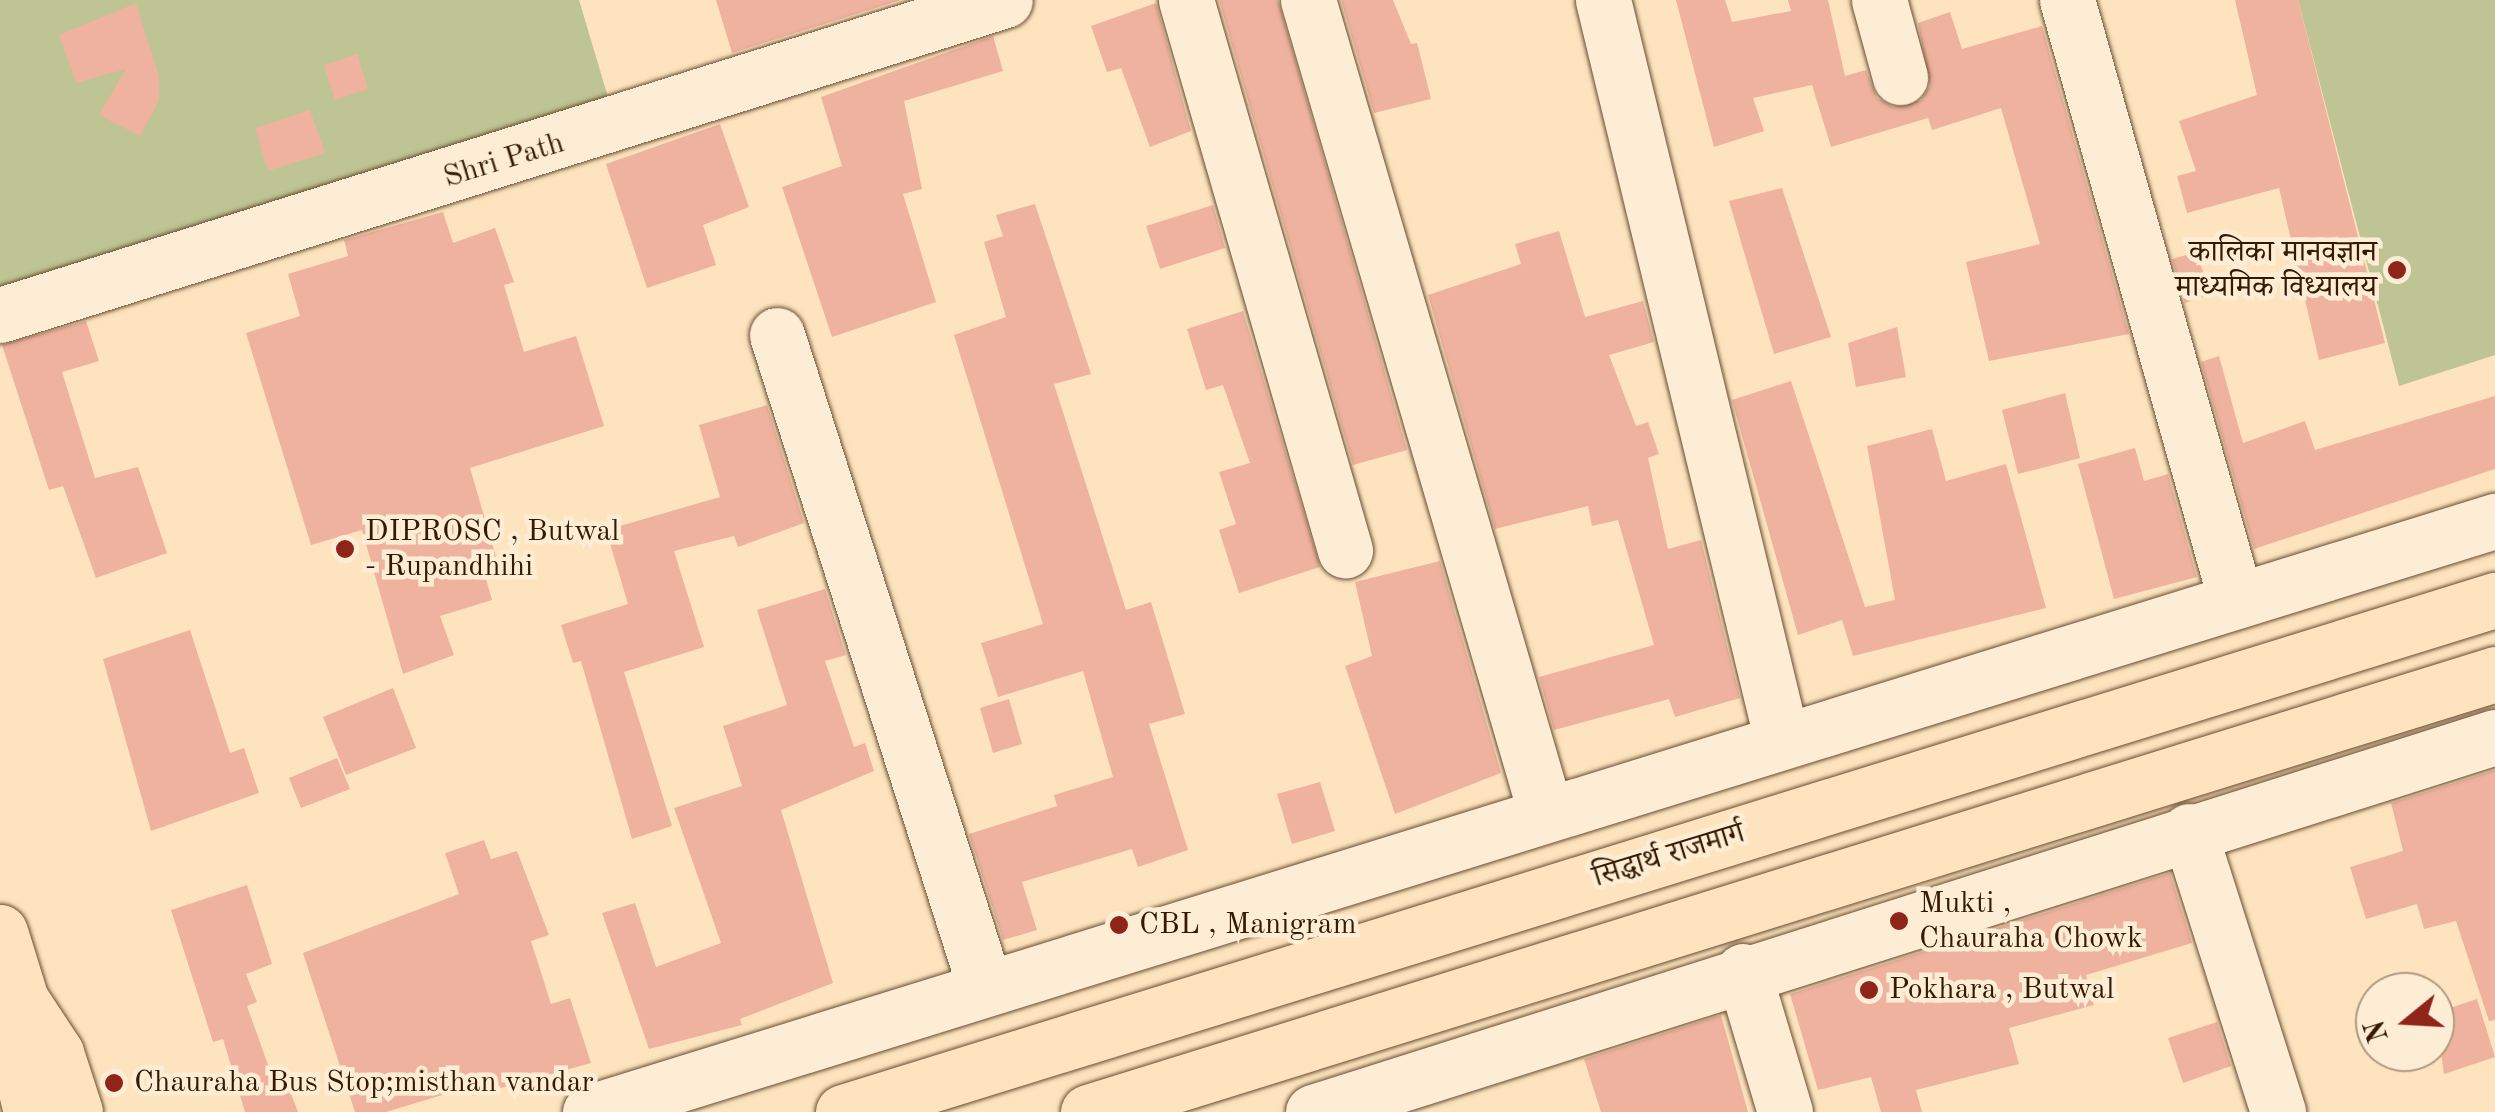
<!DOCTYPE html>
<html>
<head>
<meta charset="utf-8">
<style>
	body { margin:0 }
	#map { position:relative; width:2495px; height:1112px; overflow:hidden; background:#fde4be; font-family:"Old Standard TT","Noto Serif Devanagari",serif }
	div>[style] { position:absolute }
	.green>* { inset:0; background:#bec493 }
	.building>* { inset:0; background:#eeb29e }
	.roads { filter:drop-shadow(0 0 2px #674c32) drop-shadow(0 0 2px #674c32) }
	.minor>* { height:55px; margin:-27.5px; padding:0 27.5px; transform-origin:27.5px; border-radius:27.5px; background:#feedd5 }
	.highway>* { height:55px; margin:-27.5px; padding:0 27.5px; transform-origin:27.5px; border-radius:27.5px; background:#fde4be }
	.dots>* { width:28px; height:28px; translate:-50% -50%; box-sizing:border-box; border:5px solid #feedd5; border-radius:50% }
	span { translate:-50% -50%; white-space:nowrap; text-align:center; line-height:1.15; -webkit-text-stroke:9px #feedd5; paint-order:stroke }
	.street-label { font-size:30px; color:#351a03 }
	.poi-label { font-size:30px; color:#351a03 }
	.right { translate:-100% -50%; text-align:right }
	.left { translate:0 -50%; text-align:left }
	.north { position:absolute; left:2355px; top:972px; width:100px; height:100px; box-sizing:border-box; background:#feedd5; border:2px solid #ae9981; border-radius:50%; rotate:252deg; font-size:28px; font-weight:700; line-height:40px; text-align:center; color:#351a03 }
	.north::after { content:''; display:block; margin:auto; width:35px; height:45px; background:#8f2418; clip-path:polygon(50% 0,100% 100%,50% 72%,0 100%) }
</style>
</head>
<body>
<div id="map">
	<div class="green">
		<div style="clip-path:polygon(0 0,579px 0,608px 97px,0 291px)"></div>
		<div style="clip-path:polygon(2298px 0,2495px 0,2495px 355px,2399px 386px)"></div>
	</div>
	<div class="building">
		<div style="clip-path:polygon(716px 0,901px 0,732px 53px)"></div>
		<div style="clip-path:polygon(1219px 0,1278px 0,1407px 450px,1353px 465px)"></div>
		<div style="clip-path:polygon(1341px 0,1393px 0,1411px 44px,1417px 43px,1431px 99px,1374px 113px)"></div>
		<div style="clip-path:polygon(1676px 0,1725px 0,1732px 22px,1791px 11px,1788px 0,1828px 0,1845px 76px,1866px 70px,1877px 98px,1893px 107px,1921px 100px,1930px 86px,1918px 23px,1950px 12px,1962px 49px,2042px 26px,2129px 334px,1989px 361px,1966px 262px,2040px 244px,2001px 108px,1932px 130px,1928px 118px,1831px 147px,1812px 85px,1753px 98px,1764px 131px,1714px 147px)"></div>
		<div style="clip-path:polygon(2235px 0,2298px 0,2385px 343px,2319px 360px,2279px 188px,2187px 213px,2177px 176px,2196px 171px,2179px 121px,2257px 95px)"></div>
		<div style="clip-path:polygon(136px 3px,159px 76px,159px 100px,140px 136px,99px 115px,126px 69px,76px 83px,59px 35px)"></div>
		<div style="clip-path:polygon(1156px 3px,1191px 131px,1150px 147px,1121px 68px,1107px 72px,1091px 26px)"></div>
		<div style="clip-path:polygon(993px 36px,1003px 71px,904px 101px,922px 189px,903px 194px,936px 302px,832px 337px,782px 187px,842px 166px,821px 97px)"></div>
		<div style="clip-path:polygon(357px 54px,368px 89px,335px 100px,324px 65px)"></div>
		<div style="clip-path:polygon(310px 110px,325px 153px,268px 171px,255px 128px)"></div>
		<div style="clip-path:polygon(720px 124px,749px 207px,703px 225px,716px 265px,647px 288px,606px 164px)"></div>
		<div style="clip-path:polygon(1782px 188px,1831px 337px,1774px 354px,1729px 201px)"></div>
		<div style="clip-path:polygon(1035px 204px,1091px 374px,1054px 384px,1126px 610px,1151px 602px,1185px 714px,1149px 724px,1188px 850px,1138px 867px,1132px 849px,1022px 882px,1037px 930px,1003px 940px,969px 834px,1057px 806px,1054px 795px,1113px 777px,1083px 671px,998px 697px,981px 643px,1043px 624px,954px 335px,1006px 317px,984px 242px,1003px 236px,996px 215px)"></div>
		<div style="clip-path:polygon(1213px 205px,1225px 248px,1160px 269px,1146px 226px)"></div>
		<div style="clip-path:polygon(443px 212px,453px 243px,495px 228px,514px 282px,504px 285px,524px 352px,576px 336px,604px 426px,470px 468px,497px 560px,482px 565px,492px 600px,440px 616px,454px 655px,403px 674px,362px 530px,311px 545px,246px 333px,300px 316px,288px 274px,348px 256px,344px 240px)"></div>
		<div style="clip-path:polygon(1559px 231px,1585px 317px,1643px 301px,1654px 342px,1609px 355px,1636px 426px,1648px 422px,1659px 454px,1648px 458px,1668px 549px,1701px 540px,1740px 698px,1675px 717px,1669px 699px,1554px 730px,1539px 677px,1654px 645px,1618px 520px,1592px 526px,1588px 506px,1495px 529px,1428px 295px,1521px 264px,1515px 244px)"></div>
		<div style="clip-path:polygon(2197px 252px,2210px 295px,2185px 303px,2172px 259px)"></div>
		<div style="clip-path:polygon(1243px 311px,1320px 567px,1239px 593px,1219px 530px,1236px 524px,1219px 472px,1250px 463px,1223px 385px,1206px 390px,1187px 329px)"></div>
		<div style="clip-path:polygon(86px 321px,99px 361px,62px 372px,95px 478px,138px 467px,167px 553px,96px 578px,63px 486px,49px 490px,2px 345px)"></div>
		<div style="clip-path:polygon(1897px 327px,1906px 377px,1856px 387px,1848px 343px)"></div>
		<div style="clip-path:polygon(2219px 356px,2243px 443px,2305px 421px,2315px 450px,2495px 396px,2495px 469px,2254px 549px,2201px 362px)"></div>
		<div style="clip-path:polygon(1791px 381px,1865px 607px,1895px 600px,1867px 446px,1932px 429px,1946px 481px,2006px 464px,2046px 608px,1853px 656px,1842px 620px,1798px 635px,1732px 400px)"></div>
		<div style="clip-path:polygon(2065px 393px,2080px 458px,2018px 474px,2002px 410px)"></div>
		<div style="clip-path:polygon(767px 405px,804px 523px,738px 547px,734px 536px,674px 551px,704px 647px,624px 672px,672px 826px,632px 839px,581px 661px,573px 663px,561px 625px,628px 604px,606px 530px,720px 497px,699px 425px)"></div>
		<div style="clip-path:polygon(2135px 448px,2144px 481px,2168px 474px,2197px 577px,2114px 599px,2078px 464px)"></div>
		<div style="clip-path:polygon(1440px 561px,1501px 773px,1395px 814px,1345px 666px,1372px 656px,1355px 582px)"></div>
		<div style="clip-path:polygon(825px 589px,846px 655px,825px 661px,854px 747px,865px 743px,874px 771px,781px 810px,833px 983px,740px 1019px,742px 1025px,649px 1049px,602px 913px,635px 903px,656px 967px,721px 943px,674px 808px,742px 786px,723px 726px,787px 705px,757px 610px)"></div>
		<div style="clip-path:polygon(190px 630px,230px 753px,244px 748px,259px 793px,151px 831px,103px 659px)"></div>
		<div style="clip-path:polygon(393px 688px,416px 748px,346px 775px,323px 717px)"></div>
		<div style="clip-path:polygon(1009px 699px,1022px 744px,993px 753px,980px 708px)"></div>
		<div style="clip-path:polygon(337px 758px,350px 789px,301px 808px,289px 778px)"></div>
		<div style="clip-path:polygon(2495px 770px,2495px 1020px,2489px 1021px,2456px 921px,2424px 929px,2417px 904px,2366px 919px,2350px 867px,2403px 851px,2391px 803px)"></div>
		<div style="clip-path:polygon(1320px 782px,1335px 831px,1292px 844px,1277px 794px)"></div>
		<div style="clip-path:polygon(484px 840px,491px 859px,517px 851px,549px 935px,531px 941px,551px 1004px,570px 998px,591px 1063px,472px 1096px,469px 1087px,386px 1112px,355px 1112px,303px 953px,459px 894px,445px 853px)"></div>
		<div style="clip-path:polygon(2170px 873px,2192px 943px,2086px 975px,2094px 1005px,2009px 1028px,2019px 1064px,1916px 1090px,1922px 1112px,1881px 1112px,1871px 1077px,1818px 1090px,1790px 994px)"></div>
		<div style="clip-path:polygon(247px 885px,272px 964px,246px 974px,257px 1002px,247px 1006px,272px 1076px,283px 1073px,298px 1112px,245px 1112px,223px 1039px,213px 1042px,171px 910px)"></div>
		<div style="clip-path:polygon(2477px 999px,2495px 1057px,2444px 1074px,2435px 1013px)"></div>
		<div style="clip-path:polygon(1721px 1015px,1748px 1112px,1601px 1112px,1584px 1059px)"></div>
		<div style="clip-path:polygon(2217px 1022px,2231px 1066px,2183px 1083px,2168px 1038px)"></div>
	</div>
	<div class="roads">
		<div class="minor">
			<div style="left:1186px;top:0;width:573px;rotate:73.88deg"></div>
			<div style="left:1308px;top:0;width:848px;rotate:73.7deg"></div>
			<div style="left:1603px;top:0;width:762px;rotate:76.42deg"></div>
			<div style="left:1879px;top:0;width:80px;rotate:74.7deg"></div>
			<div style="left:2067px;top:0;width:624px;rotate:74.29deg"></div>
			<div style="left:0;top:315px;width:1053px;rotate:-17.4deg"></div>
			<div style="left:777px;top:335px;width:684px;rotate:72.31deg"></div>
			<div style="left:2189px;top:831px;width:295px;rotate:72.4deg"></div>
			<div style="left:1743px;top:971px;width:147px;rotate:73.4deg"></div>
			<div style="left:590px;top:1112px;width:1995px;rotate:-17.24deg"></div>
			<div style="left:1313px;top:1112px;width:1240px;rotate:-17.6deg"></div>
		</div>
		<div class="highway">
			<div style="left:0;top:932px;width:71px;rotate:72.8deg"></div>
			<div style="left:21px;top:1000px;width:64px;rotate:56.6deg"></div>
			<div style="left:56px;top:1053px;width:62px;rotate:72.1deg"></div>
			<div style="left:21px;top:1000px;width:59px;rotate:92.9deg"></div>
			<div style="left:18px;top:1059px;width:55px;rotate:76.2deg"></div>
			<div style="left:843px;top:1112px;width:1730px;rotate:-17.22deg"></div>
			<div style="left:1088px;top:1112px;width:1474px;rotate:-17.29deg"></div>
		</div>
	</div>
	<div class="dots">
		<div style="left:2397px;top:270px;background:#8f2418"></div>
		<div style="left:345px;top:549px;background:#8f2418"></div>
		<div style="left:1899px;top:921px;background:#8f2418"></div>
		<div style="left:1119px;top:925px;background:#8f2418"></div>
		<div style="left:1869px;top:990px;background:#8f2418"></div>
		<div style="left:114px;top:1083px;background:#8f2418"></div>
	</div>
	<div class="street-label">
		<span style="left:504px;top:161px;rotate:-17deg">Shri Path</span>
		<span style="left:1669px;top:856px;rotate:-17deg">सिद्धार्थ राजमार्ग</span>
	</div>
	<div class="poi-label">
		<span class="right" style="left:2377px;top:270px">कालिका मानवज्ञान<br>माध्यमिक विध्यालय</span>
		<span class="left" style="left:365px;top:549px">DIPROSC , Butwal<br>- Rupandhihi</span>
		<span class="left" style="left:1919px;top:921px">Mukti ,<br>Chauraha Chowk</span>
		<span class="left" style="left:1139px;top:925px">CBL , Manigram</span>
		<span class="left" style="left:1889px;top:990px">Pokhara , Butwal</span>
		<span class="left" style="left:134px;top:1083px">Chauraha Bus Stop;misthan vandar</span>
	</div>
	<div class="north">N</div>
</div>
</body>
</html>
